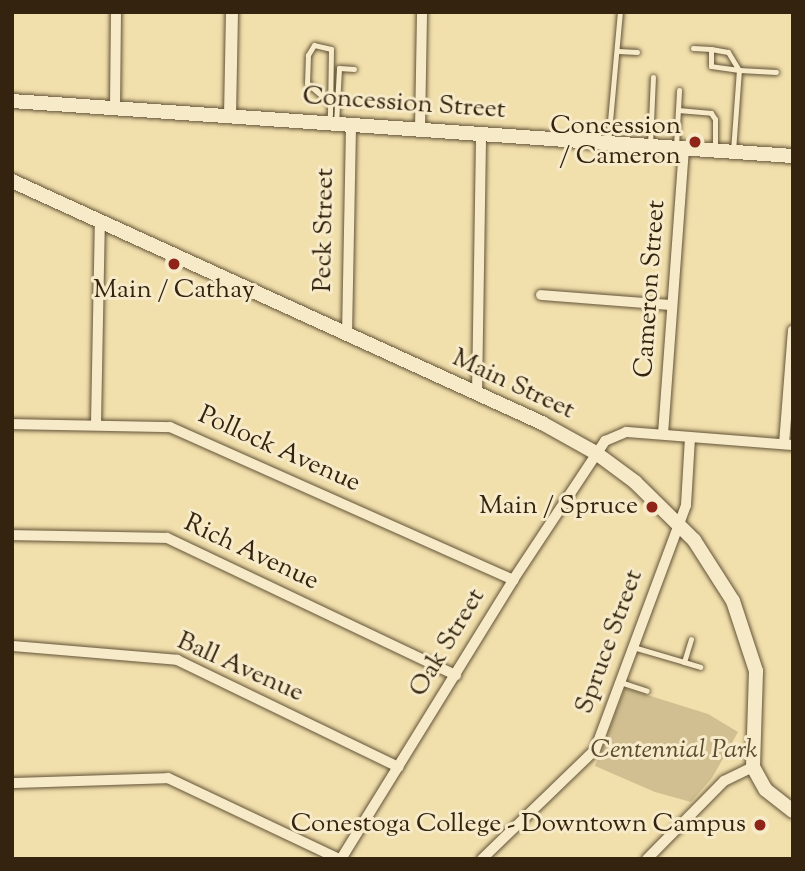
<!DOCTYPE html>
<html>
<head>
<meta charset="utf-8">
<style>
	body { margin:0 }
	#map { position:relative; width:805px; height:871px; overflow:hidden; background:#f1dfac; font-family:"Sorts Mill Goudy",serif }
	div>[style] { position:absolute }
	.green>* { inset:0; background:#d1bf91 }
	.roads { filter:drop-shadow(0 0 2px #635336) drop-shadow(0 0 2px #635336) }
	.service>* { height:5px; margin:-2.5px; padding:0 2.5px; transform-origin:2.5px; border-radius:2.5px; background:#f6eac9 }
	.minor>* { height:10px; margin:-5px; padding:0 5px; transform-origin:5px; border-radius:5px; background:#f6eac9 }
	.tertiary>* { height:12px; margin:-6px; padding:0 6px; transform-origin:6px; border-radius:6px; background:#f6eac9 }
	.secondary>* { height:14px; margin:-7px; padding:0 7px; transform-origin:7px; border-radius:7px; background:#f6eac9 }
	.dots>* { width:19px; height:19px; translate:-50% -50%; box-sizing:border-box; border:4px solid #f6eac9; border-radius:50% }
	span { translate:-50% -50%; white-space:nowrap; text-align:center; line-height:1.15; -webkit-text-stroke:6px #f6eac9; paint-order:stroke }
	.street-label { font-size:26px; color:#34240f }
	.poi-label { font-size:26px; color:#34240f }
	.right { translate:-100% -50%; text-align:right }
	.park-label { font-size:26px; color:#5b4b30; font-style:italic }
	.frame { position:absolute; inset:0; border:14px solid #34240f; pointer-events:none }
</style>
</head>
<body>
<div id="map">
	<div class="green">
		<div style="clip-path:polygon(625px 688px,708px 714px,738px 732px,712px 778px,691px 802px,655px 792px,595px 766px)"></div>
	</div>
	<div class="roads">
		<div class="service">
			<div style="left:693px;top:48px;width:18px;rotate:3deg"></div>
			<div style="left:618px;top:51px;width:19px;rotate:3deg"></div>
			<div style="left:678px;top:110px;width:20px;rotate:-87deg"></div>
			<div style="left:329px;top:123px;width:10px;rotate:-84deg"></div>
			<div style="left:330px;top:113px;width:64px;rotate:-89.1deg"></div>
			<div style="left:331px;top:49px;width:17px;rotate:-167deg"></div>
			<div style="left:314px;top:45px;width:12px;rotate:121deg"></div>
			<div style="left:308px;top:55px;width:28px;rotate:92deg"></div>
			<div style="left:307px;top:83px;width:30px;rotate:41deg"></div>
			<div style="left:336px;top:124px;width:56px;rotate:-86.9deg"></div>
			<div style="left:339px;top:68px;width:15px;rotate:4deg"></div>
			<div style="left:608px;top:143px;width:132px;rotate:-84.8deg"></div>
			<div style="left:650px;top:145px;width:68px;rotate:-87.5deg"></div>
			<div style="left:676px;top:147px;width:37px;rotate:-87deg"></div>
			<div style="left:678px;top:110px;width:33px;rotate:5deg"></div>
			<div style="left:711px;top:113px;width:7px;rotate:56deg"></div>
			<div style="left:715px;top:119px;width:31px;rotate:90deg"></div>
			<div style="left:733px;top:151px;width:81px;rotate:-85.8deg"></div>
			<div style="left:739px;top:70px;width:28px;rotate:-172deg"></div>
			<div style="left:711px;top:66px;width:17px;rotate:-90deg"></div>
			<div style="left:711px;top:49px;width:17px;rotate:10deg"></div>
			<div style="left:728px;top:52px;width:21px;rotate:59deg"></div>
			<div style="left:739px;top:70px;width:37px;rotate:3deg"></div>
			<div style="left:633px;top:647px;width:53px;rotate:16.4deg"></div>
			<div style="left:684px;top:662px;width:24px;rotate:-73deg"></div>
			<div style="left:684px;top:662px;width:17px;rotate:17deg"></div>
			<div style="left:620px;top:682px;width:28px;rotate:18deg"></div>
		</div>
		<div class="minor">
			<div style="left:115px;top:108px;width:96px;rotate:-89.4deg"></div>
			<div style="left:420px;top:129px;width:117px;rotate:-89deg"></div>
			<div style="left:541px;top:295px;width:131px;rotate:4.4deg"></div>
			<div style="left:347px;top:335px;width:210px;rotate:-88.9deg"></div>
			<div style="left:477px;top:394px;width:260px;rotate:-89.1deg"></div>
			<div style="left:96px;top:423px;width:201px;rotate:-88.9deg"></div>
			<div style="left:12px;top:424px;width:158px;rotate:1.1deg"></div>
			<div style="left:170px;top:427px;width:376px;rotate:24deg"></div>
			<div style="left:663px;top:434px;width:288px;rotate:-85.8deg"></div>
			<div style="left:784px;top:444px;width:114px;rotate:-85.5deg"></div>
			<div style="left:12px;top:535px;width:155px;rotate:1.1deg"></div>
			<div style="left:167px;top:538px;width:320px;rotate:25.4deg"></div>
			<div style="left:12px;top:646px;width:166px;rotate:4.8deg"></div>
			<div style="left:177px;top:660px;width:246px;rotate:25.8deg"></div>
			<div style="left:12px;top:783px;width:156px;rotate:-1.8deg"></div>
			<div style="left:168px;top:778px;width:189px;rotate:25.3deg"></div>
			<div style="left:341px;top:859px;width:328px;rotate:-58.3deg"></div>
			<div style="left:513px;top:580px;width:167px;rotate:-56.5deg"></div>
			<div style="left:605px;top:441px;width:23px;rotate:-23deg"></div>
			<div style="left:626px;top:432px;width:168px;rotate:4.5deg"></div>
			<div style="left:482px;top:859px;width:157px;rotate:-44deg"></div>
			<div style="left:595px;top:750px;width:261px;rotate:-69.6deg"></div>
			<div style="left:686px;top:505px;width:68px;rotate:-86.6deg"></div>
			<div style="left:647px;top:859px;width:110px;rotate:-45.4deg"></div>
			<div style="left:724px;top:781px;width:32px;rotate:-26deg"></div>
		</div>
		<div class="tertiary">
			<div style="left:230px;top:116px;width:104px;rotate:-88.9deg"></div>
		</div>
		<div class="secondary">
			<div style="left:12px;top:101px;width:783px;rotate:4.03deg"></div>
			<div style="left:12px;top:181px;width:583px;rotate:24.54deg"></div>
			<div style="left:542px;top:423px;width:62px;rotate:29.1deg"></div>
			<div style="left:596px;top:453px;width:49px;rotate:36.6deg"></div>
			<div style="left:635px;top:482px;width:83px;rotate:44.5deg"></div>
			<div style="left:694px;top:540px;width:72px;rotate:57.4deg"></div>
			<div style="left:733px;top:601px;width:74px;rotate:71.8deg"></div>
			<div style="left:756px;top:671px;width:96px;rotate:91.8deg"></div>
			<div style="left:753px;top:767px;width:26px;rotate:61deg"></div>
			<div style="left:766px;top:790px;width:34px;rotate:38deg"></div>
		</div>
	</div>
	<div class="dots">
		<div style="left:695px;top:142px;background:#8f2418"></div>
		<div style="left:174px;top:264px;background:#8f2418"></div>
		<div style="left:652px;top:507px;background:#8f2418"></div>
		<div style="left:760px;top:825px;background:#8f2418"></div>
	</div>
	<div class="street-label">
		<span style="left:404px;top:104px;rotate:4deg">Concession Street</span>
		<span style="left:325px;top:230px;rotate:-89deg">Peck Street</span>
		<span style="left:651px;top:289px;rotate:-86deg">Cameron Street</span>
		<span style="left:513px;top:385px;rotate:25deg">Main Street</span>
		<span style="left:279px;top:450px;rotate:24deg">Pollock Avenue</span>
		<span style="left:251px;top:553px;rotate:25deg">Rich Avenue</span>
		<span style="left:610px;top:642px;rotate:-70deg">Spruce Street</span>
		<span style="left:448px;top:643px;rotate:-59deg">Oak Street</span>
		<span style="left:240px;top:668px;rotate:24deg">Ball Avenue</span>
	</div>
	<div class="poi-label">
		<span class="right" style="left:681px;top:142px">Concession<br>/ Cameron</span>
		<span style="left:174px;top:291px">Main / Cathay</span>
		<span class="right" style="left:638px;top:507px">Main / Spruce</span>
		<span class="right" style="left:746px;top:825px">Conestoga College - Downtown Campus</span>
	</div>
	<div class="park-label">
		<span style="left:674px;top:751px">Centennial Park</span>
	</div>
	<div class="frame"></div>
</div>
</body>
</html>
